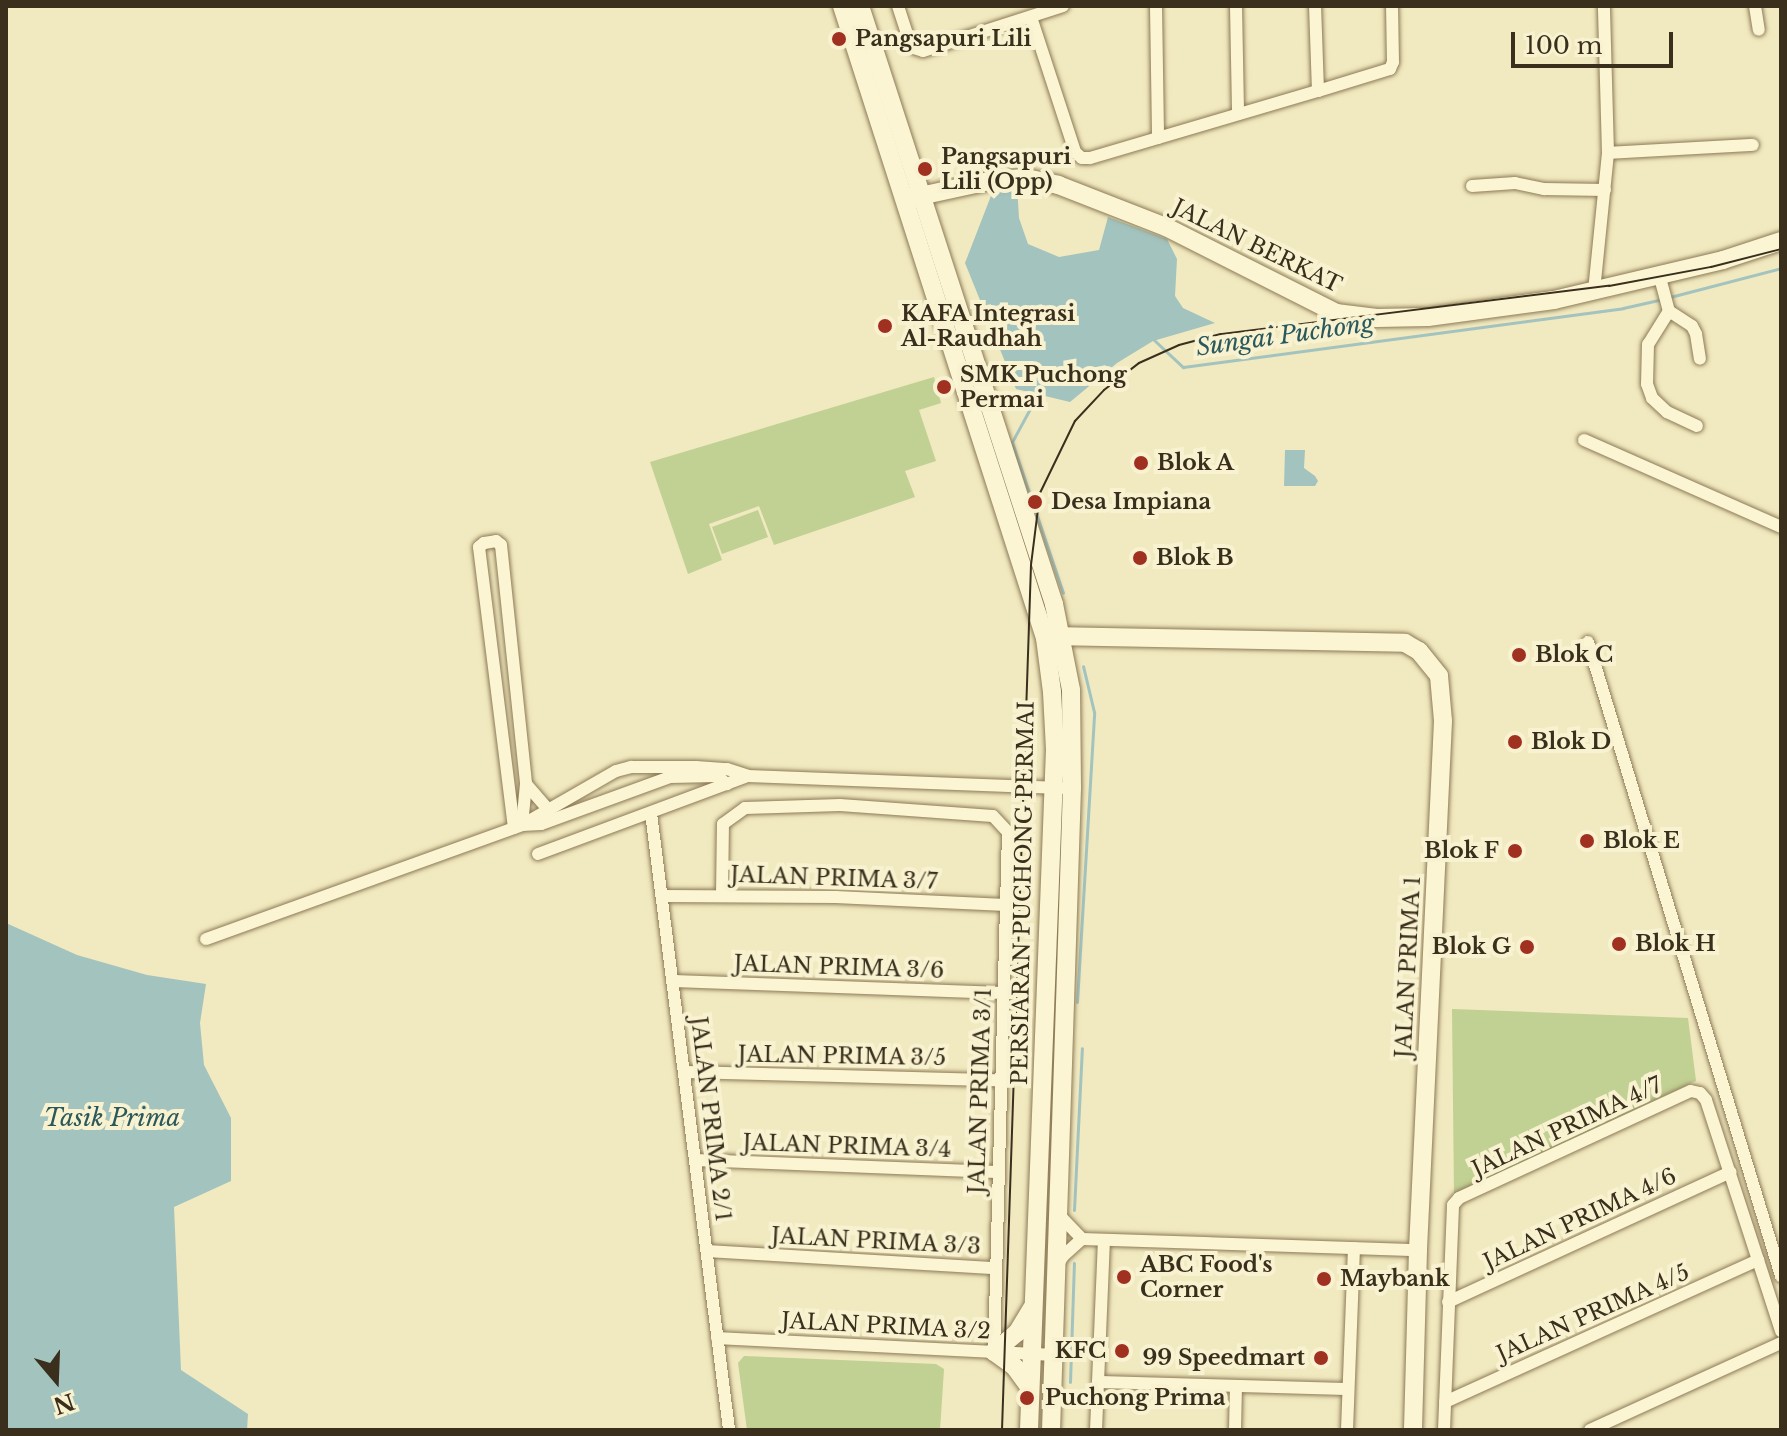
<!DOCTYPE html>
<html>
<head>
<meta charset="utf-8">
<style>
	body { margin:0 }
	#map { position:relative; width:1787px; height:1436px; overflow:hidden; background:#f1e9bf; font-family:"Libre Baskerville",serif }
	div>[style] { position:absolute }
	.green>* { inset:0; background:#c1d093 }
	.water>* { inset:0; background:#a3c3be }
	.stream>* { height:3px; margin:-1.5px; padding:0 1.5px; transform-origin:1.5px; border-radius:1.5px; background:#a3c3be }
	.roads { filter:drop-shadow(0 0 2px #8c7a56) drop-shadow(0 0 2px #8c7a56) }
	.street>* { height:12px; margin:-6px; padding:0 6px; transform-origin:6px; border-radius:6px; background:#fbf5d3 }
	.secondary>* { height:18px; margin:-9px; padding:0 9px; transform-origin:9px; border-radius:9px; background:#fbf5d3 }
	.tram>* { height:2px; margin:-1px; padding:0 1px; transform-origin:1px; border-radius:1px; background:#3a2e1c }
	.dots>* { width:22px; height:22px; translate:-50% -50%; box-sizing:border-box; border:4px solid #f8f2d0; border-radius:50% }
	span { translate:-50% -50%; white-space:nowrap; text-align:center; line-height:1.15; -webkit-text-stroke:8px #f8f2d0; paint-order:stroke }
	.poi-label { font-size:22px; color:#3a2e1c; font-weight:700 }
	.left { translate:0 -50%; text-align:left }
	.right { translate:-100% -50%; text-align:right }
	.street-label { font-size:22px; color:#3a2e1c }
	.water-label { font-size:24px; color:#2a585b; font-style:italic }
	.frame { position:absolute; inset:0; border:8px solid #3a2e1c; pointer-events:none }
	.north { position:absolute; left:16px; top:1340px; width:80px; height:80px; -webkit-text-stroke:6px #f8f2d0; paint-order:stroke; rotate:161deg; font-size:22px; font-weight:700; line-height:32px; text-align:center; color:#3a2e1c }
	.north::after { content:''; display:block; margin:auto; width:28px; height:36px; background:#3a2e1c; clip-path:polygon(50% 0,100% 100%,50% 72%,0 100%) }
	.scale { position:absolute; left:1511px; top:32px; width:162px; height:36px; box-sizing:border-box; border:4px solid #3a2e1c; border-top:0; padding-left:10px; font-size:24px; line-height:28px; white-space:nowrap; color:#3a2e1c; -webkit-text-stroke:6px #f8f2d0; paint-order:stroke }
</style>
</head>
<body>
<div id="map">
	<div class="green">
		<div style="clip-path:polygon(934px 377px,941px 403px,919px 410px,936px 461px,905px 471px,915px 497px,774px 545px,759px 506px,709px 524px,722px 560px,688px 574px,650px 462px)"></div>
		<div style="clip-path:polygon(758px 510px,768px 537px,722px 554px,712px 527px)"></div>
		<div style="clip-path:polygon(1452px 1009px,1688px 1018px,1696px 1081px,1454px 1194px)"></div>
		<div style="clip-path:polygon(744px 1356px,936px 1364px,944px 1369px,940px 1430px,747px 1430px,738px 1363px)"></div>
	</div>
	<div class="water">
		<div style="clip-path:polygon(1017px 185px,1019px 218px,1028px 244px,1059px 257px,1099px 250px,1108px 217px,1167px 239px,1177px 259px,1175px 296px,1183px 308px,1215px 323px,1153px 341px,1117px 363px,1070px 402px,1016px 389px,965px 263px,994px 188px)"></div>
		<div style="clip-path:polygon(1285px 450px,1305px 450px,1304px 468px,1315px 476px,1318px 481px,1315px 486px,1284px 486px)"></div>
		<div style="clip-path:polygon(6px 923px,77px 955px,147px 975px,206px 984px,200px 1023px,204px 1065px,231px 1118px,231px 1181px,174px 1207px,181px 1370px,248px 1414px,247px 1430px,6px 1430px)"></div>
	</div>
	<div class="stream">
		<div style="left:1670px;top:297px;width:115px;rotate:-14.6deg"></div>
		<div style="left:1154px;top:340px;width:40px;rotate:43deg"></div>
		<div style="left:1183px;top:367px;width:444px;rotate:-7.6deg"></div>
		<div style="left:1623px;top:308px;width:41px;rotate:-12.7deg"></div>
		<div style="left:1039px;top:392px;width:57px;rotate:118.4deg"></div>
		<div style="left:1012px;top:442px;width:159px;rotate:71.3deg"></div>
		<div style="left:1077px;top:1002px;width:290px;rotate:-86.6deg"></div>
		<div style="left:1094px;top:712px;width:47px;rotate:-103.4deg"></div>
		<div style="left:1074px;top:1210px;width:162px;rotate:-87.2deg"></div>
		<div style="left:1070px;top:1382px;width:119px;rotate:-88.1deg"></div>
	</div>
	<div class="roads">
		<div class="street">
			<div style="left:898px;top:6px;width:36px;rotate:72deg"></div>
			<div style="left:909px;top:40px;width:9px;rotate:58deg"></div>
			<div style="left:914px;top:48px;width:9px;rotate:18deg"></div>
			<div style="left:923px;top:51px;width:147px;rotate:-17.8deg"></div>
			<div style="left:1156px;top:6px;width:132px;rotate:89.1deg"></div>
			<div style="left:1236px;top:6px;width:108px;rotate:88.9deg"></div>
			<div style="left:1755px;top:6px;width:24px;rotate:81deg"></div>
			<div style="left:1031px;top:17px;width:142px;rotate:71.9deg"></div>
			<div style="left:1075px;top:152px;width:9px;rotate:41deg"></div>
			<div style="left:1082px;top:158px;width:8px"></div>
			<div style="left:1090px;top:158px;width:238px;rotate:-16.4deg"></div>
			<div style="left:1318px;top:91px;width:85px;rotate:-92deg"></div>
			<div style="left:1318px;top:91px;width:75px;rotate:-17deg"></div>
			<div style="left:1390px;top:69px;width:8px;rotate:-67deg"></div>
			<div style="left:1393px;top:62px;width:56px;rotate:-91deg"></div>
			<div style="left:1608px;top:153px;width:145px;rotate:-3.2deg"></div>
			<div style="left:1472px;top:186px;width:43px;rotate:-4deg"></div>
			<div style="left:1515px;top:183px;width:30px;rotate:12deg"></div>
			<div style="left:1544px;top:189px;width:61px;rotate:0.9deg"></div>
			<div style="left:1659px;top:274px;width:38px;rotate:75deg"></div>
			<div style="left:1669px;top:311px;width:27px;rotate:33deg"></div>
			<div style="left:1692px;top:326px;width:9px;rotate:63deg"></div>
			<div style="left:1696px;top:334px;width:25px;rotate:81deg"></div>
			<div style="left:1594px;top:291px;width:139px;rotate:-84.2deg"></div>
			<div style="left:1608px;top:153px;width:147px;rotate:-91.6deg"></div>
			<div style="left:1669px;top:311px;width:39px;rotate:122deg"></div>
			<div style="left:1648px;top:344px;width:40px;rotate:91.4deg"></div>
			<div style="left:1647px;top:384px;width:15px;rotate:70deg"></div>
			<div style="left:1652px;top:398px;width:21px;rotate:43deg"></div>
			<div style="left:1667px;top:412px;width:33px;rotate:25deg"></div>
			<div style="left:1584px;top:440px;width:215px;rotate:23.8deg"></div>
			<div style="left:1588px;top:642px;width:663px;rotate:73.07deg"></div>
			<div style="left:651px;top:813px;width:622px;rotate:82.79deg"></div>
			<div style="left:522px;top:825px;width:19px;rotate:-3deg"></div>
			<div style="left:541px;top:824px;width:137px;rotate:-20deg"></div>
			<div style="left:670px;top:777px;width:47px;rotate:-1.2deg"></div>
			<div style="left:717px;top:776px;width:13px;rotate:39deg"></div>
			<div style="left:522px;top:825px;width:41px;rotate:-84.4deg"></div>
			<div style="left:514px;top:828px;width:283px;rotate:-97.1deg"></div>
			<div style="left:479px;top:547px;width:6px;rotate:-39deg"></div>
			<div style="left:484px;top:543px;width:12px;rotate:-9deg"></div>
			<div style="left:496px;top:541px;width:6px;rotate:39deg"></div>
			<div style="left:501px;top:545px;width:240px;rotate:84deg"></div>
			<div style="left:526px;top:784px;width:33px;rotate:49deg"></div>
			<div style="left:538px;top:854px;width:224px;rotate:-20.4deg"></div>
			<div style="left:748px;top:776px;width:313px;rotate:2.2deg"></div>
			<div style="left:722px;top:894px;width:70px;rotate:-89.2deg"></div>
			<div style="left:723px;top:824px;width:27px;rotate:-36deg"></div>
			<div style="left:745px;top:808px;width:95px;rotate:-1.8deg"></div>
			<div style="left:840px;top:805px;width:153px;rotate:4.1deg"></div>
			<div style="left:993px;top:816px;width:22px;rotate:47deg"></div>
			<div style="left:1008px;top:832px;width:520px;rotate:91.54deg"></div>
			<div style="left:662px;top:896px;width:174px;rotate:0.3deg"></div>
			<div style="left:836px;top:897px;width:169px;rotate:2.7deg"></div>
			<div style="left:206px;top:939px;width:336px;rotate:-19.8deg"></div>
			<div style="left:522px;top:825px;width:108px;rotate:-29.9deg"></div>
			<div style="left:616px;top:771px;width:16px;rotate:-15deg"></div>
			<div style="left:631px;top:767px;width:65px"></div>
			<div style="left:696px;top:767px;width:31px;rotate:4deg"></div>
			<div style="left:727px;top:769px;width:22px;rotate:18deg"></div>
			<div style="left:673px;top:981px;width:330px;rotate:2.1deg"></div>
			<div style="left:684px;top:1072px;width:316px;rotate:1.5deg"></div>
			<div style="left:695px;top:1160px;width:302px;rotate:2.3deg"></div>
			<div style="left:1060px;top:1216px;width:32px;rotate:46deg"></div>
			<div style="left:707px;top:1251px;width:289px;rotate:3.4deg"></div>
			<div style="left:1057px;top:1266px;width:12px;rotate:-59deg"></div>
			<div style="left:1063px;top:1256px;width:25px;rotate:-42deg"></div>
			<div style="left:1082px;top:1239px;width:336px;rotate:1.9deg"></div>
			<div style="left:1448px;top:1302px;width:311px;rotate:-24.7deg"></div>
			<div style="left:717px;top:1338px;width:337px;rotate:2.9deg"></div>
			<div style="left:1098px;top:1382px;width:250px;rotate:1.6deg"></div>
			<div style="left:1445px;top:1402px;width:344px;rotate:-24.4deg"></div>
			<div style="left:1096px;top:1430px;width:190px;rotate:-87.6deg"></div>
			<div style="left:1235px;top:1430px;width:44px;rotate:-88.7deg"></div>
			<div style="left:1347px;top:1430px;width:182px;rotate:-87.8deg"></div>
			<div style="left:1444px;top:1430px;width:225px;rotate:-87.7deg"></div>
			<div style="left:1453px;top:1205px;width:9px;rotate:-49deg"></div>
			<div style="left:1459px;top:1198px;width:255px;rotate:-24.8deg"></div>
			<div style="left:1691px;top:1091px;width:9px;rotate:13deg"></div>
			<div style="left:1700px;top:1093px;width:9px;rotate:49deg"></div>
			<div style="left:1706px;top:1100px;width:243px;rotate:72deg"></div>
			<div style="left:1590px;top:1430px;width:210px;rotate:-24.5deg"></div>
		</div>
		<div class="secondary">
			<div style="left:842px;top:6px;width:664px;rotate:72.19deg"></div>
			<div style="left:1045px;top:638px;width:54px;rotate:82.6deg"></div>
			<div style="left:1052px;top:692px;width:57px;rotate:87deg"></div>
			<div style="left:1055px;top:749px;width:681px;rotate:92.19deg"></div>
			<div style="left:860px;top:6px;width:629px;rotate:72.03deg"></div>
			<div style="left:1054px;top:604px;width:88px;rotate:78.8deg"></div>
			<div style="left:1071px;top:690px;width:98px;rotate:89.4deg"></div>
			<div style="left:1072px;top:788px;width:642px;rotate:91.87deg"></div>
			<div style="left:911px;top:198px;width:80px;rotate:-12.3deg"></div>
			<div style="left:989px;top:181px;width:37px;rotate:-5deg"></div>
			<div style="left:1026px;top:178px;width:33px;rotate:12deg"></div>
			<div style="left:1058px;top:185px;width:116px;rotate:21.3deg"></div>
			<div style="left:1166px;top:227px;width:191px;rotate:26.8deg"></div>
			<div style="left:1336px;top:313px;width:41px;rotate:7deg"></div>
			<div style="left:1377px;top:318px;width:51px;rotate:-1.1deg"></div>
			<div style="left:1428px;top:317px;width:127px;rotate:-7.7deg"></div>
			<div style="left:1554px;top:300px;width:174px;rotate:-13.3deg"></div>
			<div style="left:1723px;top:260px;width:61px;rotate:-18.1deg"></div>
			<div style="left:1051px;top:636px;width:354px;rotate:1.1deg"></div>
			<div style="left:1405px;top:643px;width:16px;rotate:30deg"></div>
			<div style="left:1419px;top:651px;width:32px;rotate:51deg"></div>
			<div style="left:1439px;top:676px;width:45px;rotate:84.9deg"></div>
			<div style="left:1443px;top:721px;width:530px;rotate:92.71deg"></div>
			<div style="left:1418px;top:1250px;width:180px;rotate:91.6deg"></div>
			<div style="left:1030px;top:1388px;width:26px;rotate:-126deg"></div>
			<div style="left:1015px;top:1367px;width:26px;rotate:-144deg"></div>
			<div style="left:994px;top:1352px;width:30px;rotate:-40deg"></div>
			<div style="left:1017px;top:1333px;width:29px;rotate:-59deg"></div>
		</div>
	</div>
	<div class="tram">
		<div style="left:1002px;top:1430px;width:865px;rotate:-88.08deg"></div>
		<div style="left:1031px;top:565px;width:73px;rotate:-82.9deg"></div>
		<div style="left:1040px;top:493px;width:80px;rotate:-64.1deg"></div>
		<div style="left:1075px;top:421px;width:42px;rotate:-46.9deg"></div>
		<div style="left:1104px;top:390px;width:44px;rotate:-37.6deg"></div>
		<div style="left:1139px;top:363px;width:44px;rotate:-24.2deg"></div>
		<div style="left:1179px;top:345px;width:43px;rotate:-14.7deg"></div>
		<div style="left:1221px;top:334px;width:391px;rotate:-7.1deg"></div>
		<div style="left:1609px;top:286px;width:104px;rotate:-10.6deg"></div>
		<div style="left:1711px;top:267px;width:72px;rotate:-14.4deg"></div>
	</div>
	<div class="dots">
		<div style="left:839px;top:39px;background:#a03121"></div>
		<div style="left:925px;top:169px;background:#a03121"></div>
		<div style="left:885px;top:326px;background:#a03121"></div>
		<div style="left:944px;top:387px;background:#a03121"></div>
		<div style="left:1141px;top:463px;background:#a03121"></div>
		<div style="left:1035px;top:502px;background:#a03121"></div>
		<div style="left:1140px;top:558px;background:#a03121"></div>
		<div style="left:1519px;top:655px;background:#a03121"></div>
		<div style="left:1515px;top:742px;background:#a03121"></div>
		<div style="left:1587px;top:841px;background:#a03121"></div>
		<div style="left:1515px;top:851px;background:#a03121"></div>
		<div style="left:1619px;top:944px;background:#a03121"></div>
		<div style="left:1527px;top:947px;background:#a03121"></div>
		<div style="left:1124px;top:1277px;background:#a03121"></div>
		<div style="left:1324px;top:1279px;background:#a03121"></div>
		<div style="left:1122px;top:1351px;background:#a03121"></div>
		<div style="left:1321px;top:1358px;background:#a03121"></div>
		<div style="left:1027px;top:1398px;background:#a03121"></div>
	</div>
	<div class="poi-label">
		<span class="left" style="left:855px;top:39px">Pangsapuri Lili</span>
		<span class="left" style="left:941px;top:169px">Pangsapuri<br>Lili (Opp)</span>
		<span class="left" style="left:901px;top:326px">KAFA Integrasi<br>Al-Raudhah</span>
		<span class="left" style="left:960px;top:387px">SMK Puchong<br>Permai</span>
		<span class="left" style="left:1157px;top:463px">Blok A</span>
		<span class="left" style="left:1051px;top:502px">Desa Impiana</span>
		<span class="left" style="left:1156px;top:558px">Blok B</span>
		<span class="left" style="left:1535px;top:655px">Blok C</span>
		<span class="left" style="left:1531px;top:742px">Blok D</span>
		<span class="left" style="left:1603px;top:841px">Blok E</span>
		<span class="right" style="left:1499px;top:851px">Blok F</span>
		<span class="left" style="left:1635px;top:944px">Blok H</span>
		<span class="right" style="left:1511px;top:947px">Blok G</span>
		<span class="left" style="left:1140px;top:1277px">ABC Food's<br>Corner</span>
		<span class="left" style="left:1340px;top:1279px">Maybank</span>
		<span class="right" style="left:1106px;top:1351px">KFC</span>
		<span class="right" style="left:1305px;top:1358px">99 Speedmart</span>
		<span class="left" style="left:1045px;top:1398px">Puchong Prima</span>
	</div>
	<div class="street-label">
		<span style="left:1257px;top:246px;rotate:26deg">JALAN BERKAT</span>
		<span style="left:834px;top:878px;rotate:2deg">JALAN PRIMA 3/7</span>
		<span style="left:1023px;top:893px;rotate:-89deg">PERSIARAN PUCHONG PERMAI</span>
		<span style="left:839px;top:967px;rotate:2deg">JALAN PRIMA 3/6</span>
		<span style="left:1408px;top:967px;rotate:-87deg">JALAN PRIMA 1</span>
		<span style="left:842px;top:1056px;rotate:1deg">JALAN PRIMA 3/5</span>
		<span style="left:980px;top:1091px;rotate:-88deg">JALAN PRIMA 3/1</span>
		<span style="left:711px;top:1119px;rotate:83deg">JALAN PRIMA 2/1</span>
		<span style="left:1567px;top:1127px;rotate:-25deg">JALAN PRIMA 4/7</span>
		<span style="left:847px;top:1146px;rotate:2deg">JALAN PRIMA 3/4</span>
		<span style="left:1580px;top:1219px;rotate:-25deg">JALAN PRIMA 4/6</span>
		<span style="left:876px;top:1241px;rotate:3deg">JALAN PRIMA 3/3</span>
		<span style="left:1593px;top:1313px;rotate:-24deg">JALAN PRIMA 4/5</span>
		<span style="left:886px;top:1326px;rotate:3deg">JALAN PRIMA 3/2</span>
	</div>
	<div class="water-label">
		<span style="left:1285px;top:335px;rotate:-8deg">Sungai Puchong</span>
		<span style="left:112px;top:1118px">Tasik Prima</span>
	</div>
	<div class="frame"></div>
	<div class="north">N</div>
	<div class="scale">100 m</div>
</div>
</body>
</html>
